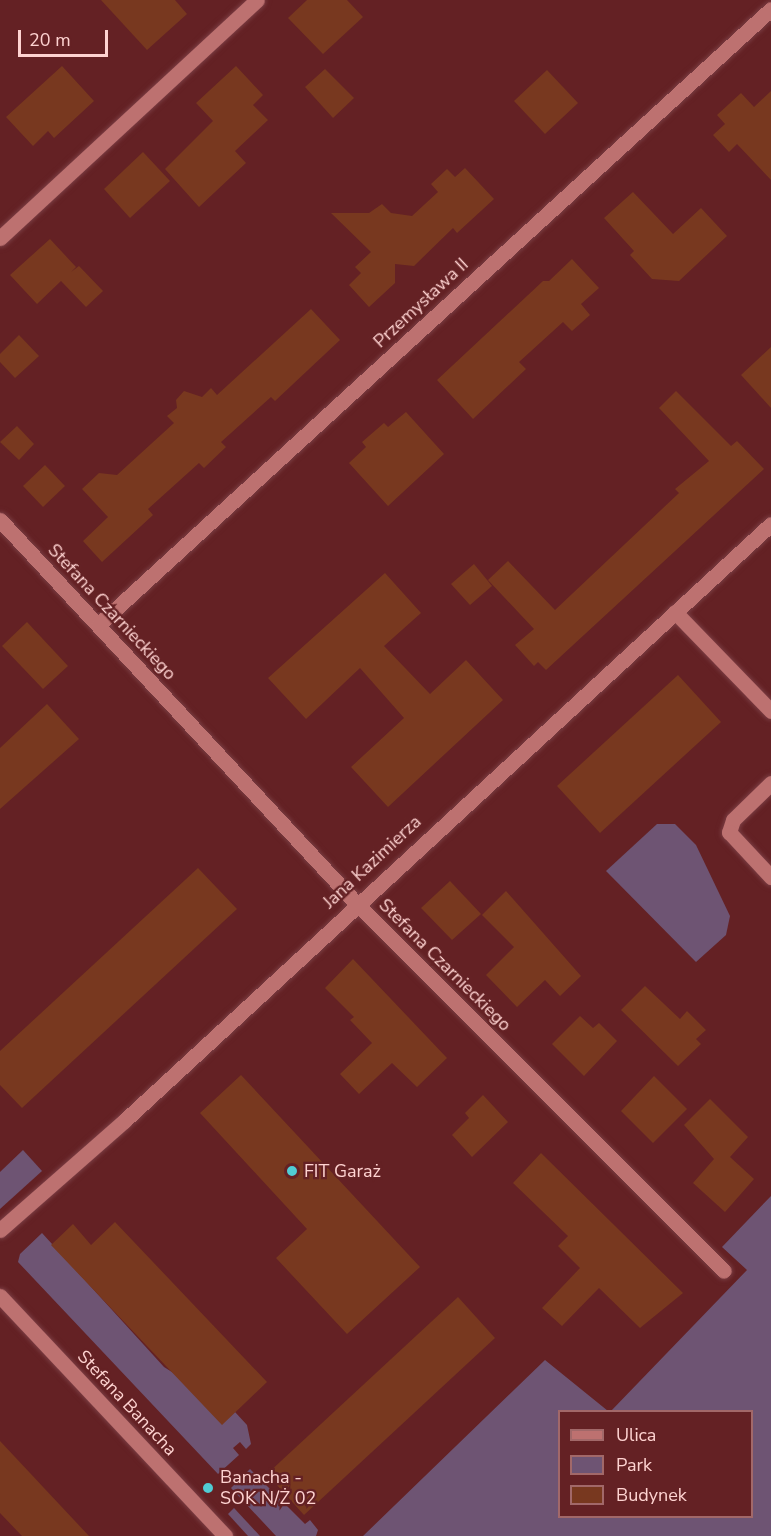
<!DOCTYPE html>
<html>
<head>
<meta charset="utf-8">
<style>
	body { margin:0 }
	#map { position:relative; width:771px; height:1536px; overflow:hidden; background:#642124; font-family:"Nunito Sans",sans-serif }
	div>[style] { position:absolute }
	.green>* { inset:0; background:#6e5473 }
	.building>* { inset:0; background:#78381f }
	.roads { filter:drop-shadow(0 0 2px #7a3d43) drop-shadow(0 0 2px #7a3d43) }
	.minor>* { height:15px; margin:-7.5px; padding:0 7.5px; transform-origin:7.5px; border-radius:7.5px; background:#bd7170 }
	.dots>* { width:16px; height:16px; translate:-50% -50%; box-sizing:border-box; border:3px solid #642124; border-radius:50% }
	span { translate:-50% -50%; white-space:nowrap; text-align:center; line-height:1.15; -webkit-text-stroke:4.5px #642124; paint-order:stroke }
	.street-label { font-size:18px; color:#fed3d1 }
	.poi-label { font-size:18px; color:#fed3d1 }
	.left { translate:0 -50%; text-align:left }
	.legend { position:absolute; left:558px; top:1410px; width:195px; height:108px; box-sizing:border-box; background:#642124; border:2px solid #a26869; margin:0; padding:8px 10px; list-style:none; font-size:18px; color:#fed3d1 }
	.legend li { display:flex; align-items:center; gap:12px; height:30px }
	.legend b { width:30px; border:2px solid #a26869 }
	.scale { position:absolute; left:18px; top:30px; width:90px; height:27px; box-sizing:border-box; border:3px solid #fed3d1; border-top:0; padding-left:8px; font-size:18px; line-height:21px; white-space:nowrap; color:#fed3d1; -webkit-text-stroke:4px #642124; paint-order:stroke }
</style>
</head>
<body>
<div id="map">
	<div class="green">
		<div style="clip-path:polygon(657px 824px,675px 824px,696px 845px,730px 916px,726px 935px,696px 962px,606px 871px)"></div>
		<div style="clip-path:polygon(23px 1150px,42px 1171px,0 1209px,0 1172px)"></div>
		<div style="clip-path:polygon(771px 1196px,771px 1536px,363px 1536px,545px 1360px,608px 1411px,560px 1412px,560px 1516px,752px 1516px,752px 1412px,611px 1411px,747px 1270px,722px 1247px)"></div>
		<div style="clip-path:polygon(42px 1233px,164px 1367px,235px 1412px,247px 1425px,251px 1444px,246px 1449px,240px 1442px,233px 1448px,239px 1455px,218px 1474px,18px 1262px,20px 1254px)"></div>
		<div style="clip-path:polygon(250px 1469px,305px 1524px,310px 1520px,318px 1530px,316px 1536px,276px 1536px,231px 1488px)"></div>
		<div style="clip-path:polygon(234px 1508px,260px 1536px,248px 1536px,228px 1514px)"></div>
	</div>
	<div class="building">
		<div style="clip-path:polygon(101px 0,175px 0,187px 14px,147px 50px)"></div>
		<div style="clip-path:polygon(307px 0,347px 0,363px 17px,323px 54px,288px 18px)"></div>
		<div style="clip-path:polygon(62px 66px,94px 101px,54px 138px,48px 131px,33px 146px,6px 117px)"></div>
		<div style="clip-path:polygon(236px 66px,263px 95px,253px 105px,268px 120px,235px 151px,246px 163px,199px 207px,165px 169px,213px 121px,196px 103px)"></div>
		<div style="clip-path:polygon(325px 69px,354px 98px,333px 118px,305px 87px)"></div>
		<div style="clip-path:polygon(547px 70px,578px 103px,545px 134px,514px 101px)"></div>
		<div style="clip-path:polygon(771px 91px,771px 180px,737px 144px,729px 152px,713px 135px,725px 124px,717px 115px,741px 93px,754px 107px)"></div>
		<div style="clip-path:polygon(143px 152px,170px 181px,130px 218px,104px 189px)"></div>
		<div style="clip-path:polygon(465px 168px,494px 199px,457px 233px,453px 228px,414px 266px,395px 264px,395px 283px,369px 307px,349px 285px,361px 273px,355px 267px,371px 252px,331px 213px,369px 213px,382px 204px,391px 213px,412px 216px,438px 192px,431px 184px,447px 169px,455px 177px)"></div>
		<div style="clip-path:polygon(633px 192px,673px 234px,701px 208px,727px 236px,679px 281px,652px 279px,630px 255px,634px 251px,604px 218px)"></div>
		<div style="clip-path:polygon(50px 239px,76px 267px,71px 272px,79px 266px,103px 291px,86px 307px,61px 281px,37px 304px,10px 275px)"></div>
		<div style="clip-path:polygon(572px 259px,599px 288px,581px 304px,590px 315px,572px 331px,563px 322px,519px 362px,526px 369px,473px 419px,437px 380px,543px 281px,549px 281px)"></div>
		<div style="clip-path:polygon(311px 309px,340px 340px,275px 401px,271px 397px,221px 442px,226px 447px,204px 468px,199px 463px,148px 509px,153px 515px,102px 562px,83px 541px,108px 517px,82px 489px,99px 473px,117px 475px,174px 423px,167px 416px,177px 408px,176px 400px,184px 391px,202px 397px,211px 388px,217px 395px)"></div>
		<div style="clip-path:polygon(19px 335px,39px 356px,15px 378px,0 362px,0 354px)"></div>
		<div style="clip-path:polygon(771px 347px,771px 408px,741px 375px)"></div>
		<div style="clip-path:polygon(676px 391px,731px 446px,737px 441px,764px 469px,546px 670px,538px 662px,534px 666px,515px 645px,534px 629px,488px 580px,508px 561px,555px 610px,679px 493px,675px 489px,709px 461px,659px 408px)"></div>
		<div style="clip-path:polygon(406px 412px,444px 454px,388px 506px,349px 463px,366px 447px,362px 442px,384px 423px,388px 427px)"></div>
		<div style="clip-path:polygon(17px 426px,34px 444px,19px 460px,0 442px)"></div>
		<div style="clip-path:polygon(45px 465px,65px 486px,43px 507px,23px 486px)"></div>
		<div style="clip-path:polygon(474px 564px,492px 586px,470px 605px,451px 584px)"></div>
		<div style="clip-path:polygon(385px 573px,421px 613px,384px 646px,430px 694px,466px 660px,503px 700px,388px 807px,351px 767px,404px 718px,360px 668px,306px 719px,268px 678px)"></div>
		<div style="clip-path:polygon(27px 622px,68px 666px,43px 689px,2px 646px)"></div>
		<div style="clip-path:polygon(678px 675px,721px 722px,600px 833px,557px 786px)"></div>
		<div style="clip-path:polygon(47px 704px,79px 739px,0 809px,0 748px)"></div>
		<div style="clip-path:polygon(198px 868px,237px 909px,22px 1108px,0 1085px,0 1051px)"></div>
		<div style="clip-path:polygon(450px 881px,481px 914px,452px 940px,421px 908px)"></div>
		<div style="clip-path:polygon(506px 891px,581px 976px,560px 996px,545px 980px,517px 1007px,486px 975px,514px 947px,482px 915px)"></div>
		<div style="clip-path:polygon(353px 959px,447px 1058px,417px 1087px,392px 1063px,359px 1094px,340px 1074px,372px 1043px,350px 1020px,354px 1017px,325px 988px)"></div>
		<div style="clip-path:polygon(645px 986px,680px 1019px,687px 1011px,706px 1030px,696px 1039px,701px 1044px,678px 1066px,621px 1010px)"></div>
		<div style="clip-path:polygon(580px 1016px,593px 1028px,599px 1023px,617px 1041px,584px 1076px,552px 1044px)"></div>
		<div style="clip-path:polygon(241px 1075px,420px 1267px,347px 1334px,276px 1258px,307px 1229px,200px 1113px)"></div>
		<div style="clip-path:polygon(654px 1076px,687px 1109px,653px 1143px,621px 1111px)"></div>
		<div style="clip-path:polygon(483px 1095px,508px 1122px,472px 1157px,452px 1135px,469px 1118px,465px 1113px)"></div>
		<div style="clip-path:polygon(710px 1099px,748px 1137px,730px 1157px,754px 1179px,725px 1212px,693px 1183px,714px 1159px,684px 1125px)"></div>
		<div style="clip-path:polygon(541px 1153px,683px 1293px,640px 1328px,599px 1288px,562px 1326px,542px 1308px,580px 1268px,558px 1246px,568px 1236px,513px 1183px)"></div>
		<div style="clip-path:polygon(115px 1222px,267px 1382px,222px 1425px,51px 1245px,73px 1224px,91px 1245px)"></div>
		<div style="clip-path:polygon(458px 1297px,495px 1338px,304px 1515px,267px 1474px)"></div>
		<div style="clip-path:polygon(0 1441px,89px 1536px,22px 1536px,0 1513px)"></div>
	</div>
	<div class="roads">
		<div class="minor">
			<div style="left:0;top:238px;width:350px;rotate:-42.8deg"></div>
			<div style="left:0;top:520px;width:523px;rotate:47.09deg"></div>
			<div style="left:356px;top:903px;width:520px;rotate:45deg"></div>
			<div style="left:675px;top:612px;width:138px;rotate:45.9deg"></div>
			<div style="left:98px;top:625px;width:912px;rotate:-42.47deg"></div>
			<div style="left:771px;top:783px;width:53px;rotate:135.8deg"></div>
			<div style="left:733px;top:820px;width:13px;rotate:108deg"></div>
			<div style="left:729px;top:832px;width:62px;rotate:47deg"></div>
			<div style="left:0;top:1230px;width:165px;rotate:-41.3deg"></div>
			<div style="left:124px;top:1121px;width:880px;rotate:-42.7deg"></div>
			<div style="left:0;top:1296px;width:329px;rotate:46.8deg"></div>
		</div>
	</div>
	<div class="dots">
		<div style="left:292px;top:1171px;background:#51ccd4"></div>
		<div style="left:208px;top:1488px;background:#51ccd4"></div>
	</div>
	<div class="street-label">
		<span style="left:421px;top:303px;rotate:-43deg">Przemysława II</span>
		<span style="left:112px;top:612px;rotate:47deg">Stefana Czarnieckiego</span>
		<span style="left:372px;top:862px;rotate:-43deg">Jana Kazimierza</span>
		<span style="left:445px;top:965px;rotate:45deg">Stefana Czarnieckiego</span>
		<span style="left:127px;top:1403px;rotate:47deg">Stefana Banacha</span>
	</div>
	<div class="poi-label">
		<span class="left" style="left:304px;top:1171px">FIT Garaż</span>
		<span class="left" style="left:220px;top:1488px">Banacha -<br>SOK N/Ż 02</span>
	</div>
	<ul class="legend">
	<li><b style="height:8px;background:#bd7170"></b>Ulica</li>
	<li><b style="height:16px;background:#6e5473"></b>Park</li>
	<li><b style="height:16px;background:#78381f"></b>Budynek</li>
	</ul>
	<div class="scale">20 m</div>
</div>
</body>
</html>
